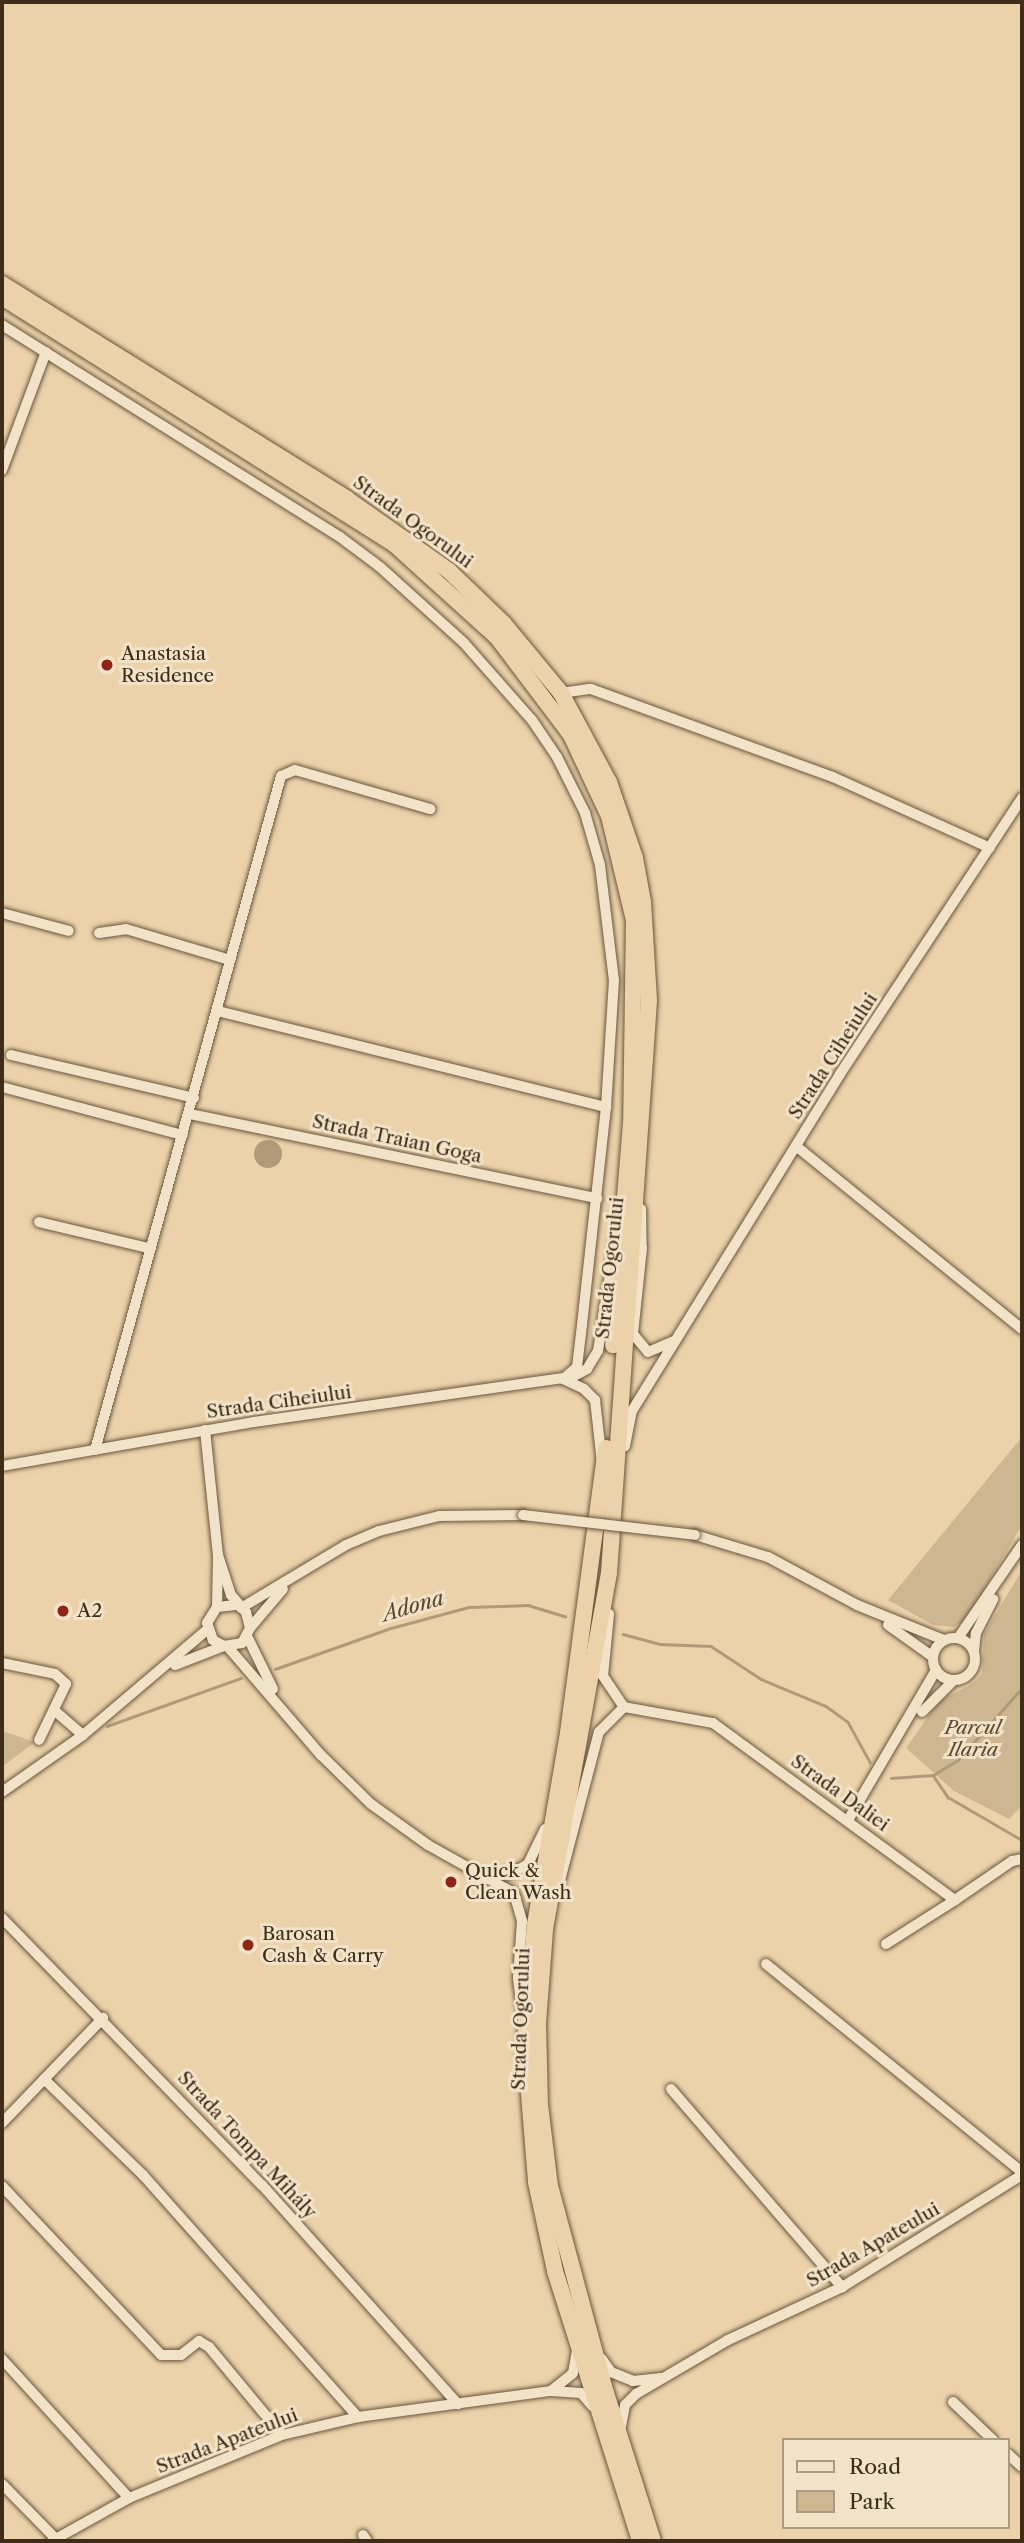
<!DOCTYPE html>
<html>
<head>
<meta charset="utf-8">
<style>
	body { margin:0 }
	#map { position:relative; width:1024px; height:2543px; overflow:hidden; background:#ebd2aa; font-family:"Libre Caslon Text",serif }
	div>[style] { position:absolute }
	.green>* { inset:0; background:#ceb691 }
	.water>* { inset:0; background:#b19a79 }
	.round { border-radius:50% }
	.stream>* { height:2.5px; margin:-1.25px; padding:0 1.25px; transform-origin:1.25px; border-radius:1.25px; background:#b19a79 }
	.roads { filter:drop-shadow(0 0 2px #6a563d) drop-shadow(0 0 2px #6a563d) }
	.minor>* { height:10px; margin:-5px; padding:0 5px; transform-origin:5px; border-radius:5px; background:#f2e2c8 }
	.minor>.ring { margin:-5px; padding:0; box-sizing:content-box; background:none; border:10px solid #f2e2c8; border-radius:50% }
	.highway>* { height:16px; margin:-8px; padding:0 8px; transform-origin:8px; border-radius:8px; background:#ebd2aa }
	.bridges { filter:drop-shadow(0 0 2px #6a563d) drop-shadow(0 0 2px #6a563d) }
	.minor-bridge>* { height:10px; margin:-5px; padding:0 5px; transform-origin:5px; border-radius:5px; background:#f2e2c8 }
	.dots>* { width:19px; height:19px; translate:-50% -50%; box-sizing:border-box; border:4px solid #f2e2c8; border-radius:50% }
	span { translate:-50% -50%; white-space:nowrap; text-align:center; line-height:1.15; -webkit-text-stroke:6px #f2e2c8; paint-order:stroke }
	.street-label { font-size:19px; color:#3f2d19 }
	.poi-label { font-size:19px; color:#3f2d19 }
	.left { translate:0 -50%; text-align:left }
	.park-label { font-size:19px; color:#5c4831; font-style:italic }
	.water-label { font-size:21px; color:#5c4831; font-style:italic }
	.frame { position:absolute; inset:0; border:4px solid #3f2d19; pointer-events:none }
	.legend { position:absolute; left:782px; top:2438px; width:228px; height:91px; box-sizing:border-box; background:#f2e2c8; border:2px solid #aa9a82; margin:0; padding:9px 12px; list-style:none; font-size:21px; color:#3f2d19 }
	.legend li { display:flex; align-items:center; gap:14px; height:35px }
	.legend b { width:35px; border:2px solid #aa9a82 }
</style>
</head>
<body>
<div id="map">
	<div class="green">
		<div style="clip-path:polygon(1022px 1437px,1022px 1525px,966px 1620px,954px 1627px,933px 1625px,888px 1600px)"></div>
		<div style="clip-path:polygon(1022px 1570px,1022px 1806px,1009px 1819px,954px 1791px,906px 1748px,939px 1701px,972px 1684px,982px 1674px,984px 1634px)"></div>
		<div style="clip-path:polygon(2px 1731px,35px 1742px,2px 1767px)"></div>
	</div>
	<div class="water">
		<div class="round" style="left:254px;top:1140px;width:28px;height:28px"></div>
	</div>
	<div class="stream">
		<div style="left:623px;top:1634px;width:38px;rotate:15deg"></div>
		<div style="left:660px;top:1644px;width:51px;rotate:2.2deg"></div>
		<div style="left:711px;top:1646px;width:60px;rotate:33.4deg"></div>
		<div style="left:761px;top:1679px;width:70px;rotate:22.6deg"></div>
		<div style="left:826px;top:1706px;width:27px;rotate:36deg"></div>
		<div style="left:848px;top:1722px;width:46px;rotate:61.2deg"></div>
		<div style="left:275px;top:1669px;width:123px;rotate:-19.5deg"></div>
		<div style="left:391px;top:1628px;width:81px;rotate:-15.1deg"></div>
		<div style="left:469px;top:1607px;width:59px;rotate:-1.9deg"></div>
		<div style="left:528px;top:1605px;width:39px;rotate:17deg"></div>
		<div style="left:107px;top:1726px;width:142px;rotate:-19.7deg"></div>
		<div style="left:933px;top:1775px;width:29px;rotate:-31deg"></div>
		<div style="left:958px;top:1760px;width:96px;rotate:-48.4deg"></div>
		<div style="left:891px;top:1778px;width:42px;rotate:-4.1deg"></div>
		<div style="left:933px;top:1775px;width:27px;rotate:56deg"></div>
		<div style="left:948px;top:1797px;width:86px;rotate:30.2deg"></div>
	</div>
	<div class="roads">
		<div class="minor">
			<div style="left:2px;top:325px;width:399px;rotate:32.1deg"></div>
			<div style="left:340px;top:537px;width:50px;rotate:36.9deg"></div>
			<div style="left:380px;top:567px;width:113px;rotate:42.1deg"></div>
			<div style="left:464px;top:643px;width:103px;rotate:48.6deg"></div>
			<div style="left:532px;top:720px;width:45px;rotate:56deg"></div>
			<div style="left:557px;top:757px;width:63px;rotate:63.4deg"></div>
			<div style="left:585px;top:813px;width:54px;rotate:73.9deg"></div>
			<div style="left:600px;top:865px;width:116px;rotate:83.1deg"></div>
			<div style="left:614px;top:980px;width:127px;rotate:93.6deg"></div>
			<div style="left:606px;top:1107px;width:219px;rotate:96.3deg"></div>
			<div style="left:582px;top:1325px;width:42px;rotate:96.8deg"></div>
			<div style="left:577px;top:1367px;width:18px;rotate:139deg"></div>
			<div style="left:2px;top:470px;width:126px;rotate:-69.6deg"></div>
			<div style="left:561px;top:693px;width:30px;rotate:-8deg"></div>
			<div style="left:591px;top:689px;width:258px;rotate:20deg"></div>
			<div style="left:833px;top:777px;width:172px;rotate:24.3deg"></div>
			<div style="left:2px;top:913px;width:69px;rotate:15deg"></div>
			<div style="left:99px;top:933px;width:27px;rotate:-8deg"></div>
			<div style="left:126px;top:929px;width:109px;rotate:16.6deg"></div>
			<div style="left:218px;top:1011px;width:400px;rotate:13.9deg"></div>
			<div style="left:11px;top:1055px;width:188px;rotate:13.2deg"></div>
			<div style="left:2px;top:1087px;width:187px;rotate:14.9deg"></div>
			<div style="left:190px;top:1114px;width:416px;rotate:11.7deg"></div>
			<div style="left:796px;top:1146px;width:291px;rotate:39deg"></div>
			<div style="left:641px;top:1209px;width:39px;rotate:89deg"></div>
			<div style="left:642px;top:1248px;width:86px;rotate:96deg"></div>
			<div style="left:633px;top:1334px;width:23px;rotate:50deg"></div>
			<div style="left:648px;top:1352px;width:28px;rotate:-23deg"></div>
			<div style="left:39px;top:1222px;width:112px;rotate:13.4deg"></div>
			<div style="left:563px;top:1379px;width:23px;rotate:25deg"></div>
			<div style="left:584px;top:1389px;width:16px;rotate:45deg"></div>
			<div style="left:595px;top:1400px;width:62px;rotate:83.6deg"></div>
			<div style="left:205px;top:1430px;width:126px;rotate:84.1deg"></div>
			<div style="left:218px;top:1555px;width:52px;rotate:91.1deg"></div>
			<div style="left:625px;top:1446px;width:36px;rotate:-79deg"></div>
			<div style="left:632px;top:1411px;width:396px;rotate:-58.3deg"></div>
			<div style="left:840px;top:1074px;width:331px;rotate:-56.6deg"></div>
			<div style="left:95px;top:1450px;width:699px;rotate:-74.57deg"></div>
			<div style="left:281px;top:776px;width:15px;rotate:-23deg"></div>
			<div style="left:295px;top:770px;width:141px;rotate:16.1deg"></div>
			<div style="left:2px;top:1466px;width:256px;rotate:-9.9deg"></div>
			<div style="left:254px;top:1422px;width:321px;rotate:-8.1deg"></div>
			<div style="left:572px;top:1377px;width:17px;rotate:-28deg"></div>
			<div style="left:587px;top:1369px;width:21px;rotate:-59deg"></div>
			<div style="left:598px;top:1351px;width:123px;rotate:-81.1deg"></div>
			<div style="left:695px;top:1535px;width:76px;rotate:16.8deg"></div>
			<div style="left:768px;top:1557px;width:101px;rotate:28.3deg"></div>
			<div style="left:857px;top:1605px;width:94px;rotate:21.9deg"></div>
			<div style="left:218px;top:1555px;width:42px;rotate:72deg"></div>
			<div style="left:231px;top:1595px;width:23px;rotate:49deg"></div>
			<div style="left:246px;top:1612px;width:16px;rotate:76deg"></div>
			<div style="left:250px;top:1628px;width:17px;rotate:118deg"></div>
			<div style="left:242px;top:1643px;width:18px;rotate:171deg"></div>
			<div style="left:224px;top:1646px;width:13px;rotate:-151deg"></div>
			<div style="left:213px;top:1640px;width:18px;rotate:-109deg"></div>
			<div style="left:207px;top:1623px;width:19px;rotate:-58deg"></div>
			<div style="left:217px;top:1607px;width:19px;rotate:-6deg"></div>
			<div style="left:241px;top:1608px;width:122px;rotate:-31deg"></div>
			<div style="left:346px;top:1545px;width:36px;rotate:-23deg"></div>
			<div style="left:379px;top:1531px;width:62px;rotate:-14deg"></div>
			<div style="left:439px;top:1516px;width:84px;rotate:-0.7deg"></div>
			<div style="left:609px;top:1614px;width:62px;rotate:95.5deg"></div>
			<div style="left:603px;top:1676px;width:37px;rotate:56deg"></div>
			<div style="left:624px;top:1707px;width:90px;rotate:10.2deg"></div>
			<div style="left:713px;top:1723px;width:300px;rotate:36.2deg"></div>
			<div style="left:955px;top:1900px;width:69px;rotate:-34.4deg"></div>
			<div style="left:1012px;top:1861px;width:10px;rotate:-11deg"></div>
			<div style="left:888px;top:1625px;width:55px;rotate:35.4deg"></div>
			<div style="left:250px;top:1628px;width:51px;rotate:-49.8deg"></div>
			<div style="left:247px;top:1636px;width:59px;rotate:63.9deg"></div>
			<div style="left:958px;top:1638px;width:113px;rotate:-55.5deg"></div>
			<div class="ring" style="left:933px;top:1638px;width:32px;height:32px"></div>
			<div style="left:228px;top:1647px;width:143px;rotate:49.3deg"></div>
			<div style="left:321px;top:1755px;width:70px;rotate:44.4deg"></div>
			<div style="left:371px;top:1804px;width:70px;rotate:35.7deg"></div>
			<div style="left:428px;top:1845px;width:98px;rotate:29.2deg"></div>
			<div style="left:514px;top:1893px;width:29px;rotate:74deg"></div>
			<div style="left:522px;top:1921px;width:57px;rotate:94deg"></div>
			<div style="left:518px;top:1978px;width:41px;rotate:83deg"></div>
			<div style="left:974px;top:1651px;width:18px;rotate:-84deg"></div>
			<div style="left:976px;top:1633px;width:38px;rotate:-63deg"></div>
			<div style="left:2px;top:1663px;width:54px;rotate:11.7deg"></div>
			<div style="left:55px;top:1674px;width:15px;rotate:42deg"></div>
			<div style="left:66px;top:1684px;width:62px;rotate:115.7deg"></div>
			<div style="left:175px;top:1665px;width:53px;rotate:-21.2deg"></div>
			<div style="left:54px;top:1710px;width:38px;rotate:41deg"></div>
			<div style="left:922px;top:1712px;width:45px;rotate:-45deg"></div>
			<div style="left:2px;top:1792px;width:99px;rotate:-35.1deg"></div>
			<div style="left:83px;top:1735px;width:164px;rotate:-40.3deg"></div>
			<div style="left:848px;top:1820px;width:174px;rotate:-59.6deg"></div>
			<div style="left:488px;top:1876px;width:24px;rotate:-7deg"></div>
			<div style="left:512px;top:1873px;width:18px;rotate:-29deg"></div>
			<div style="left:528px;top:1864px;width:39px;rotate:-64deg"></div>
			<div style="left:558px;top:1888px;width:161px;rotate:-75.3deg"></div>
			<div style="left:599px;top:1732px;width:35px;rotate:-45deg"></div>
			<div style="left:2px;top:1918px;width:373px;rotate:45.8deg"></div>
			<div style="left:262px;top:2185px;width:294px;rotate:48.2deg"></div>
			<div style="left:886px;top:1944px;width:82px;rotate:-32.5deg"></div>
			<div style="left:766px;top:1964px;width:330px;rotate:39.1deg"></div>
			<div style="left:44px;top:2079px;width:138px;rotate:44.1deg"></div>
			<div style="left:143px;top:2175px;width:324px;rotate:48.4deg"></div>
			<div style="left:671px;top:2089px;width:262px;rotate:49.2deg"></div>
			<div style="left:2px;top:2123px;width:146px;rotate:-46.1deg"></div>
			<div style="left:2px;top:2186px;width:232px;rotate:46.7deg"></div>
			<div style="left:161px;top:2355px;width:20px"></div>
			<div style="left:181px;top:2355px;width:23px;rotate:-38deg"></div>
			<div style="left:199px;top:2341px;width:12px;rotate:31deg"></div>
			<div style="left:209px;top:2347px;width:114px;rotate:50.3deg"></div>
			<div style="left:2px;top:2359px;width:188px;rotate:47.6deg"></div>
			<div style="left:602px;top:2359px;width:16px;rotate:55deg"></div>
			<div style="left:611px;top:2372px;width:24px;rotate:22deg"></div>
			<div style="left:633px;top:2381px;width:28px;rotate:-6deg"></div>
			<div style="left:551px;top:2391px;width:30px;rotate:4deg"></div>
			<div style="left:581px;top:2393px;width:18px;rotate:49deg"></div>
			<div style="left:953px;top:2402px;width:55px;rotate:43.5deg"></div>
			<div style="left:621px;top:2426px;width:21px;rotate:-79deg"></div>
			<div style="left:625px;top:2405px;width:16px;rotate:-45deg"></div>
			<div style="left:636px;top:2394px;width:107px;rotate:-30.4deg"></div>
			<div style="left:728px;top:2340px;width:126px;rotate:-24.9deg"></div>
			<div style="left:842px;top:2287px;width:212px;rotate:-31.9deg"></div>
			<div style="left:1008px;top:2454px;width:19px;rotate:43deg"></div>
			<div style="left:2px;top:2484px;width:77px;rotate:45.5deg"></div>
			<div style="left:363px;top:2535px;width:7px;rotate:56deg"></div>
			<div style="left:52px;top:2541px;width:88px;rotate:-29.2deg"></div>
			<div style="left:129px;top:2498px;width:165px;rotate:-22.4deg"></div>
			<div style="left:282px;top:2435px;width:78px;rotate:-13.3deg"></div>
			<div style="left:358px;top:2417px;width:195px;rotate:-7.7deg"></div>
			<div style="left:551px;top:2391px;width:28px;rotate:-39deg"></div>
			<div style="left:573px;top:2373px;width:22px;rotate:-80deg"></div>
		</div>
		<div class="highway">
			<div style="left:2px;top:284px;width:407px;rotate:31.9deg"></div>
			<div style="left:347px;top:499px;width:125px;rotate:35.2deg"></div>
			<div style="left:449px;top:571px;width:76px;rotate:43.9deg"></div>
			<div style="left:504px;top:624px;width:89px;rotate:50.4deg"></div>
			<div style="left:561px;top:693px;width:101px;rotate:61.7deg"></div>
			<div style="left:609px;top:782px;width:80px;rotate:71.1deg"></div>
			<div style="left:635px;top:858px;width:45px;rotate:79.7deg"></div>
			<div style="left:643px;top:902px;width:99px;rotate:86.5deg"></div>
			<div style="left:649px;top:1001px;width:573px;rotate:94deg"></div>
			<div style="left:609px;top:1573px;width:363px;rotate:100.2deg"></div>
			<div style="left:545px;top:1930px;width:94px;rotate:94.3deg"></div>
			<div style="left:538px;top:2024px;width:81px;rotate:88.6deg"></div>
			<div style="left:540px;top:2105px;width:82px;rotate:83deg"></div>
			<div style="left:550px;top:2186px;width:214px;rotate:74.9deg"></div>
			<div style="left:606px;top:2393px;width:155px;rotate:72.4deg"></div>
			<div style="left:2px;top:297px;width:462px;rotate:32.2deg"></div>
			<div style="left:393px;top:543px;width:140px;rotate:42.1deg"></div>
			<div style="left:497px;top:637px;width:123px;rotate:52.9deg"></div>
			<div style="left:571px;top:735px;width:89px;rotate:64.9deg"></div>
			<div style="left:609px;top:816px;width:107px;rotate:76.5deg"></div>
			<div style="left:634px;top:920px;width:203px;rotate:90.8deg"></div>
			<div style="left:631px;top:1123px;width:223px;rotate:94.6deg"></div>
			<div style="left:606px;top:1448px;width:294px;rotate:97.6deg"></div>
			<div style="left:567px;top:1739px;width:188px;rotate:99.8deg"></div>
			<div style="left:535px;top:1924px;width:120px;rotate:94.8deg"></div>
			<div style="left:525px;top:2044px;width:138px;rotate:85.4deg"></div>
			<div style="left:536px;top:2182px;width:91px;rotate:77.9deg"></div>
			<div style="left:555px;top:2271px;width:283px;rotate:72.5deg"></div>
		</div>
	</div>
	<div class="bridges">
		<div class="minor-bridge">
			<div style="left:523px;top:1515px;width:173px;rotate:6.6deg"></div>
		</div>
	</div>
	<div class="dots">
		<div style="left:107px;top:665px;background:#8f2418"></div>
		<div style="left:63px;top:1611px;background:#8f2418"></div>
		<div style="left:451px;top:1882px;background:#8f2418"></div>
		<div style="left:248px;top:1945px;background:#8f2418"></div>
	</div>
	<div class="street-label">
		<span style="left:413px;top:522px;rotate:36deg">Strada Ogorului</span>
		<span style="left:833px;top:1056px;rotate:-57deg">Strada Ciheiului</span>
		<span style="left:397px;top:1139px;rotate:12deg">Strada Traian Goga</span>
		<span style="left:610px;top:1268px;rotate:-84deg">Strada Ogorului</span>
		<span style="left:279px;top:1402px;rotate:-8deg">Strada Ciheiului</span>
		<span style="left:840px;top:1793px;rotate:36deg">Strada Daliei</span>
		<span style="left:521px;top:2019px;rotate:-88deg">Strada Ogorului</span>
		<span style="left:247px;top:2145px;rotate:47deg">Strada Tompa Mihály</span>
		<span style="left:873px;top:2245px;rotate:-30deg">Strada Apateului</span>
		<span style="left:227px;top:2441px;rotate:-21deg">Strada Apateului</span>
	</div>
	<div class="poi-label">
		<span class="left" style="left:121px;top:665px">Anastasia<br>Residence</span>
		<span class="left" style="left:77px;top:1611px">A2</span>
		<span class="left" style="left:465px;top:1882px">Quick &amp;<br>Clean Wash</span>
		<span class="left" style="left:262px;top:1945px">Barosan<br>Cash &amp; Carry</span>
	</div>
	<div class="park-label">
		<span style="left:973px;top:1739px">Parcul<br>Ilaria</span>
	</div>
	<div class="water-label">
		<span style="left:413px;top:1606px;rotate:-16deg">Adona</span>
	</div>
	<div class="frame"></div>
	<ul class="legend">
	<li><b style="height:9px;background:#f2e2c8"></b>Road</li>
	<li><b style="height:19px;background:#ceb691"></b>Park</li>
	</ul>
</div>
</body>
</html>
